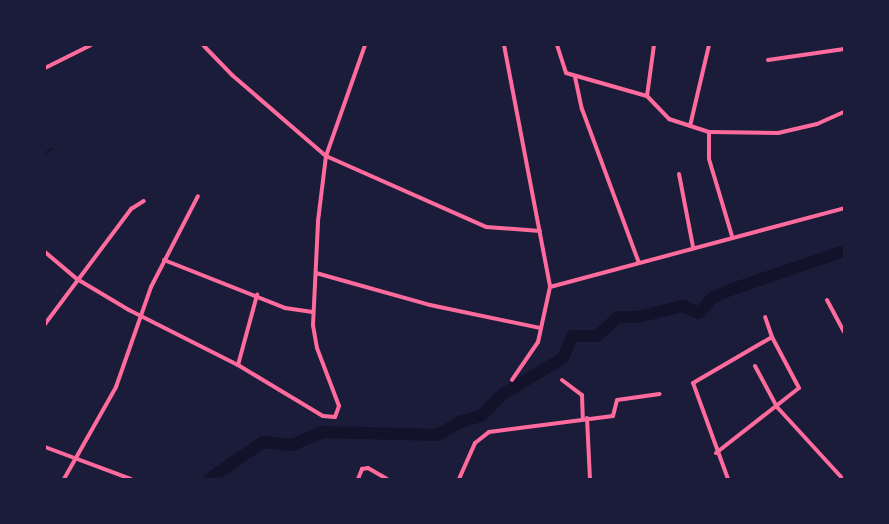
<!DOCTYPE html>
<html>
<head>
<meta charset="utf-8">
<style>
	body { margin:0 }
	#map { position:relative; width:889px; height:524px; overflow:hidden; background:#1b1b3a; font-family:Overpass,sans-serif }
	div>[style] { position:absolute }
	.stream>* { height:2px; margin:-1px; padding:0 1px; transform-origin:1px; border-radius:1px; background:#12122b }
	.river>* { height:12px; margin:-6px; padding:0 6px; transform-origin:6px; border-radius:6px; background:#12122b }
	.minor>* { height:4px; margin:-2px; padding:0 2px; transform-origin:2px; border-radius:2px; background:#ff6b9d }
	span { translate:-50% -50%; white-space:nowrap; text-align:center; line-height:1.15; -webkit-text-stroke:4.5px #1b1b3a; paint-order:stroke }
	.frame { position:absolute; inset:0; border:46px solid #1b1b3a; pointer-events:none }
</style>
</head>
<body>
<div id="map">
	<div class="stream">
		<div style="left:45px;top:154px;width:8px;rotate:-40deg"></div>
	</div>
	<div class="river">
		<div style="left:209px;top:479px;width:65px;rotate:-34.4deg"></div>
		<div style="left:263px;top:442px;width:29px;rotate:6deg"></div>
		<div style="left:292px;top:445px;width:34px;rotate:-23deg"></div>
		<div style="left:323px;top:432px;width:115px;rotate:1.5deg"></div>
		<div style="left:438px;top:435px;width:26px;rotate:-31deg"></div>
		<div style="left:460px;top:422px;width:22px;rotate:-16deg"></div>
		<div style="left:481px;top:416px;width:31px;rotate:-45deg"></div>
		<div style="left:503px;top:394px;width:70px;rotate:-31deg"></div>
		<div style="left:563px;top:358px;width:24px;rotate:-68deg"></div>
		<div style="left:572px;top:336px;width:25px"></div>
		<div style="left:597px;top:336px;width:28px;rotate:-42deg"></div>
		<div style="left:618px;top:317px;width:19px"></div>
		<div style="left:637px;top:317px;width:47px;rotate:-13.4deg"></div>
		<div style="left:683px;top:306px;width:17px;rotate:24deg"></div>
		<div style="left:699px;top:313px;width:20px;rotate:-49deg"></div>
		<div style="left:712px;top:298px;width:20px;rotate:-24deg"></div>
		<div style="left:730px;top:290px;width:120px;rotate:-18.9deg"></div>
	</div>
	<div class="minor">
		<div style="left:203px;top:45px;width:42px;rotate:46deg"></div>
		<div style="left:232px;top:75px;width:124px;rotate:40.8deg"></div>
		<div style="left:326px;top:156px;width:175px;rotate:23.9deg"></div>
		<div style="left:486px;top:227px;width:54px;rotate:4.2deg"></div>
		<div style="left:504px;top:45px;width:246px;rotate:79.2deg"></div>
		<div style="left:550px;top:287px;width:56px;rotate:102.3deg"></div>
		<div style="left:538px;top:342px;width:46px;rotate:124.4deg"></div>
		<div style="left:557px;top:45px;width:29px;rotate:72deg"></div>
		<div style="left:566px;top:73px;width:84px;rotate:15.9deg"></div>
		<div style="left:647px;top:96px;width:32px;rotate:46deg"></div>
		<div style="left:669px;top:119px;width:42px;rotate:18deg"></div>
		<div style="left:709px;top:132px;width:69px;rotate:0.8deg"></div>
		<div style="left:778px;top:133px;width:40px;rotate:-13deg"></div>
		<div style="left:817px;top:124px;width:30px;rotate:-24deg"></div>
		<div style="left:768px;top:60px;width:77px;rotate:-8.2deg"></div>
		<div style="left:45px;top:68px;width:51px;rotate:-26.6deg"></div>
		<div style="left:575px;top:77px;width:33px;rotate:78deg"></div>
		<div style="left:582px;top:109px;width:164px;rotate:69.7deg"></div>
		<div style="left:647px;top:96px;width:51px;rotate:-82.2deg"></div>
		<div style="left:690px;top:126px;width:83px;rotate:-76.8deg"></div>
		<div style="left:709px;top:132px;width:27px;rotate:90deg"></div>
		<div style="left:709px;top:159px;width:80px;rotate:73.4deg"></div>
		<div style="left:679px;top:174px;width:74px;rotate:79.1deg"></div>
		<div style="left:45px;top:252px;width:42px;rotate:40.2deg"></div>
		<div style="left:77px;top:279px;width:61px;rotate:30.8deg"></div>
		<div style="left:129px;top:310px;width:122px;rotate:26.8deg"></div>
		<div style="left:238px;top:365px;width:99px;rotate:31deg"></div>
		<div style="left:323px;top:416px;width:12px;rotate:5deg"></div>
		<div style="left:335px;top:417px;width:12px;rotate:-70deg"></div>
		<div style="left:339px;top:406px;width:62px;rotate:-110.8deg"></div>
		<div style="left:317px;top:348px;width:23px;rotate:-100deg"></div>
		<div style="left:313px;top:325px;width:104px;rotate:-87.2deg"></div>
		<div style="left:318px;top:221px;width:65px;rotate:-83deg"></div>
		<div style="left:326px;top:156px;width:118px;rotate:-70.6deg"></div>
		<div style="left:164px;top:260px;width:130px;rotate:21.6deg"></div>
		<div style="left:285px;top:308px;width:28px;rotate:8deg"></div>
		<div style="left:316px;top:273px;width:118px;rotate:15.7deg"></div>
		<div style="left:430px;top:305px;width:112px;rotate:11.8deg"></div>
		<div style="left:550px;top:287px;width:304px;rotate:-15deg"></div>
		<div style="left:827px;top:300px;width:36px;rotate:62deg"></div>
		<div style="left:45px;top:324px;width:144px;rotate:-53.2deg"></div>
		<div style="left:131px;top:209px;width:15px;rotate:-32deg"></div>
		<div style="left:238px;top:365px;width:73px;rotate:-74.8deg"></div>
		<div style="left:755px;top:366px;width:47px;rotate:61.8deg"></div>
		<div style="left:777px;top:407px;width:98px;rotate:47.5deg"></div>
		<div style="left:562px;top:380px;width:25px;rotate:37deg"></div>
		<div style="left:582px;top:395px;width:24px;rotate:88deg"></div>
		<div style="left:587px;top:418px;width:61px;rotate:87.2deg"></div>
		<div style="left:45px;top:447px;width:92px;rotate:20.4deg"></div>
		<div style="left:716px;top:453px;width:105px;rotate:-38.1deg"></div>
		<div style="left:799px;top:388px;width:58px;rotate:-117.9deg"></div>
		<div style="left:772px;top:337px;width:21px;rotate:-109deg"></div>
		<div style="left:64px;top:479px;width:106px;rotate:-60.5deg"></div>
		<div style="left:116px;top:387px;width:106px;rotate:-70.7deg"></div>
		<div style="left:151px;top:287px;width:102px;rotate:-62.7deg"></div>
		<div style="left:358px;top:479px;width:11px;rotate:-68deg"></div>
		<div style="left:362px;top:469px;width:6px;rotate:-9deg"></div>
		<div style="left:368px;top:468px;width:22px;rotate:30deg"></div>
		<div style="left:459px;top:479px;width:39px;rotate:-66deg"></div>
		<div style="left:475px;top:443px;width:18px;rotate:-38deg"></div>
		<div style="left:489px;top:432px;width:125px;rotate:-7.4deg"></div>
		<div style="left:613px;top:416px;width:16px;rotate:-76deg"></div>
		<div style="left:617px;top:400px;width:43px;rotate:-7.9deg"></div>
		<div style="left:728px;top:479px;width:102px;rotate:-110deg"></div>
		<div style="left:693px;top:383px;width:91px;rotate:-30.2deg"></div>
	</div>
	<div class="frame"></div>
</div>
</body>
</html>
